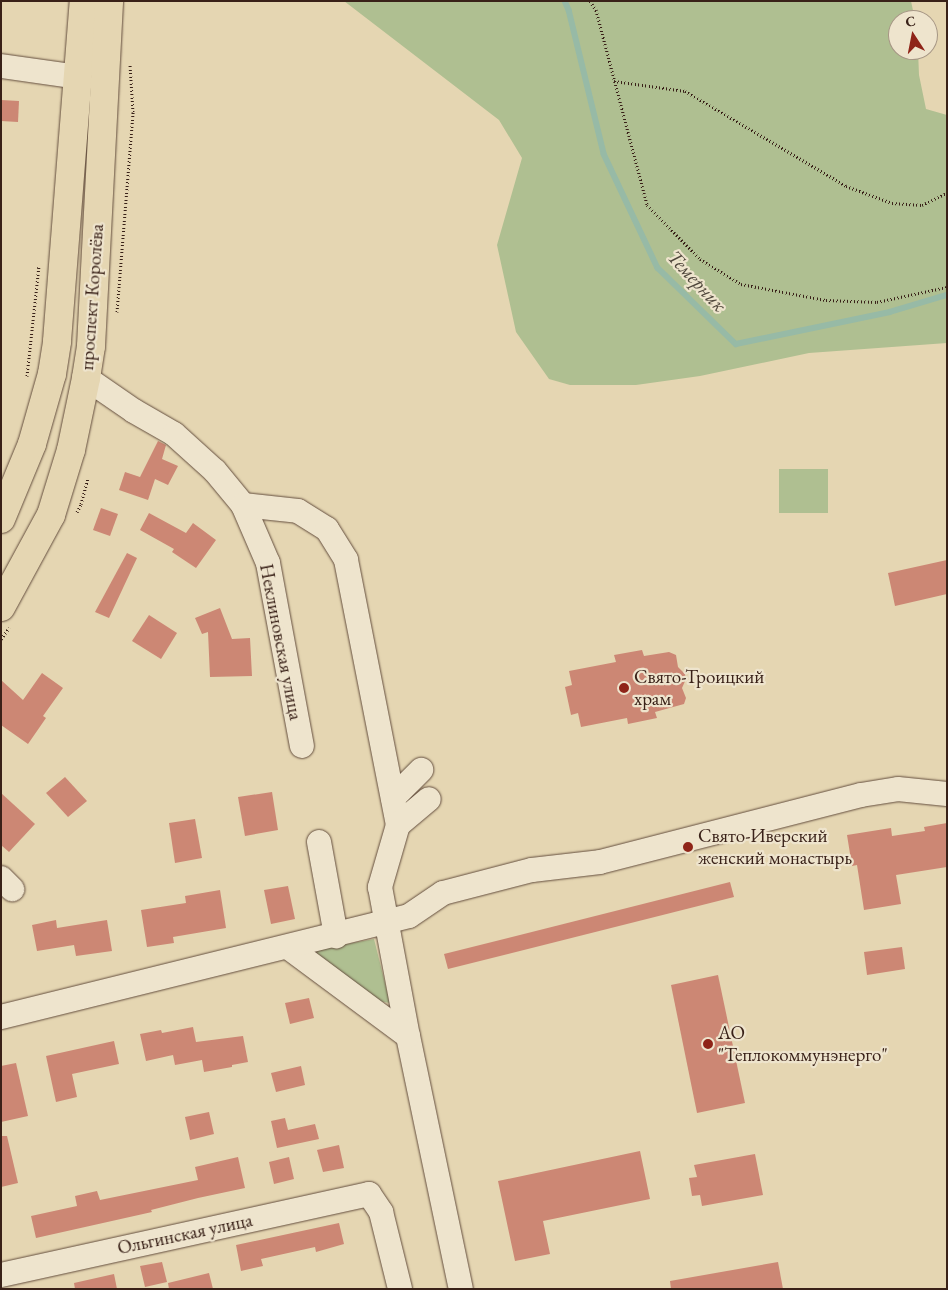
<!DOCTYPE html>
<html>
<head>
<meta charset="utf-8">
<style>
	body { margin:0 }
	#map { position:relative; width:948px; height:1290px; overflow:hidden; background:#e5d6b2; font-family:"EB Garamond",serif }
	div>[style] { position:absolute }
	.green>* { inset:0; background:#afbf91 }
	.stream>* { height:5.5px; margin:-2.75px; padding:0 2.75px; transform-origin:2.75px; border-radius:2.75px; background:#97baa6 }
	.building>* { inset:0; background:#cc8774 }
	.path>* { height:3px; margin-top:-1.5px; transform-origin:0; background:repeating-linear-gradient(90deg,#392118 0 1px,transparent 0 3.5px) }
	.roads { filter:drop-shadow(0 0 1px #644e3e) drop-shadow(0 0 1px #644e3e) }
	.minor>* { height:24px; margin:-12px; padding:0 12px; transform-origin:12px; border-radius:12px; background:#eee4cd }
	.major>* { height:28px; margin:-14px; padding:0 14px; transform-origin:14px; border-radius:14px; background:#e5d6b2 }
	.dots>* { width:14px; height:14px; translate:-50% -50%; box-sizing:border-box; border:2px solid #eee4cd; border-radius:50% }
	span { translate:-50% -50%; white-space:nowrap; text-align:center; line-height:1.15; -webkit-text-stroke:4.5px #eee4cd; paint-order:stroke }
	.street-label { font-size:19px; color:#392118 }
	.poi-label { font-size:19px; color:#392118 }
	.left { translate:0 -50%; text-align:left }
	.water-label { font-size:20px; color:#50473c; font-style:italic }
	.frame { position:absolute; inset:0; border:2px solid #392118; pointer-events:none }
	.north { position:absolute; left:888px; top:10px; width:50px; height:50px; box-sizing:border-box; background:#eee4cd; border:1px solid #a69685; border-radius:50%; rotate:349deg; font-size:14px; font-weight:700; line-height:20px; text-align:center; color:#392118 }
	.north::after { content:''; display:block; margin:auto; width:18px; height:22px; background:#8f2418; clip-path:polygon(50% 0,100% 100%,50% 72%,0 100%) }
</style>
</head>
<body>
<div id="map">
	<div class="green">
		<div style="clip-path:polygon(344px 1px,911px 1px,915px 20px,898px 20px,898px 50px,918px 50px,919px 75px,926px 109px,947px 115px,947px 343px,809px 353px,700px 376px,636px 385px,570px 385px,549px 379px,516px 332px,497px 245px,522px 158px,499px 120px)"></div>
		<div style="clip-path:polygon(779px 469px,828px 469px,828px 513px,779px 513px)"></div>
		<div style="clip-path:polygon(374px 939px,390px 1003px,378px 1001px,309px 951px)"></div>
	</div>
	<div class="stream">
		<div style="left:565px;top:1px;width:10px;rotate:66deg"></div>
		<div style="left:569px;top:10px;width:148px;rotate:76.3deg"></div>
		<div style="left:604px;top:154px;width:126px;rotate:64.7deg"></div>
		<div style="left:658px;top:268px;width:109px;rotate:44.3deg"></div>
		<div style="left:736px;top:344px;width:157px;rotate:-11.7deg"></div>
		<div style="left:890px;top:312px;width:59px;rotate:-16.6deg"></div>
	</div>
	<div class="building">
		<div style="clip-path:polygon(1px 100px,19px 101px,18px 122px,1px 121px)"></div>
		<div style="clip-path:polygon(158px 441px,166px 445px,162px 459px,178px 466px,168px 485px,155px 479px,148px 500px,119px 490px,125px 472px,140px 477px)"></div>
		<div style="clip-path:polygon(101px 508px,118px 514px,110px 536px,93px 530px)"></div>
		<div style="clip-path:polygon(149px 513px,186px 533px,193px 523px,216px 540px,196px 568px,172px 552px,174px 549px,140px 530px)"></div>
		<div style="clip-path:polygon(127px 553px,137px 558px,109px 618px,95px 612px)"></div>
		<div style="clip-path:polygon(947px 560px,947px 594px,895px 606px,888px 573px)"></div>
		<div style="clip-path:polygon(220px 608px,232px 639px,250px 638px,252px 676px,210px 677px,208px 632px,202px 634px,195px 618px)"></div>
		<div style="clip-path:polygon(149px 615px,177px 633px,161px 659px,132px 641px)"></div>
		<div style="clip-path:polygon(642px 650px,644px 656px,669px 652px,676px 655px,678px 667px,685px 674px,686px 679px,682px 688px,686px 698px,684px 704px,655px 712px,657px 718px,628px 724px,627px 718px,581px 727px,578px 713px,571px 715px,565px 687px,572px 685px,569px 671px,616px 662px,614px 655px)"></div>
		<div style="clip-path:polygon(42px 673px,63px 688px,43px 716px,46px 718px,28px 744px,1px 725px,1px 680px,23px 700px)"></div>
		<div style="clip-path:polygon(65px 777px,87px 801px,68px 817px,46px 793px)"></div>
		<div style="clip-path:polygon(272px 792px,278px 830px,245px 836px,238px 797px)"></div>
		<div style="clip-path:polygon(1px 793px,35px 824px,9px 852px,1px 845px)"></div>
		<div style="clip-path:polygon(195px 819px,202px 858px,175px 863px,169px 823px)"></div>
		<div style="clip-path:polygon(947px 823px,947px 867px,896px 875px,901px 904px,864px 910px,857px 865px,852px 866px,847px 835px,891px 828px,892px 836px,925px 831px,924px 827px)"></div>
		<div style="clip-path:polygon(730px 882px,734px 897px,448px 969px,444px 954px)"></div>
		<div style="clip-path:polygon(288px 886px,295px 919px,271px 924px,264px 890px)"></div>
		<div style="clip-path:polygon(220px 890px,226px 928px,173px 937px,174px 943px,147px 947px,141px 910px,186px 903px,185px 896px)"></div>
		<div style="clip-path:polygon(56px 920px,57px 928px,107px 920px,112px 951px,76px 956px,74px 945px,37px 951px,32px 925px)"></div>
		<div style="clip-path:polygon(902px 947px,905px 969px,867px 975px,864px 952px)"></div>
		<div style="clip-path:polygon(718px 975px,745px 1103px,697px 1113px,671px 985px)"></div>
		<div style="clip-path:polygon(309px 998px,314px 1018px,290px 1024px,285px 1003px)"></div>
		<div style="clip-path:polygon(193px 1027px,196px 1042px,243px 1036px,248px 1062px,232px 1065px,232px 1067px,204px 1072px,202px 1060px,175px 1065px,173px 1055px,146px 1061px,140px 1034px,161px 1030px,162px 1033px)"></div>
		<div style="clip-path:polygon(114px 1041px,119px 1064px,72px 1074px,77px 1097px,56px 1102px,46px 1056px)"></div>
		<div style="clip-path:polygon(16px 1063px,28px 1116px,1px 1122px,1px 1066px)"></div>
		<div style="clip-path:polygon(301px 1066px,305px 1085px,276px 1092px,271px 1073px)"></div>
		<div style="clip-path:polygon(209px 1112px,214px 1134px,190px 1140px,185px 1117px)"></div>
		<div style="clip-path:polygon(285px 1118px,288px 1130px,315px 1124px,319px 1139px,277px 1148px,271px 1121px)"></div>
		<div style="clip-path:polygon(1px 1136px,7px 1136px,18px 1183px,1px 1187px)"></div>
		<div style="clip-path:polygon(339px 1145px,344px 1168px,323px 1172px,317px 1150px)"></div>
		<div style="clip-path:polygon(640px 1151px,650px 1199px,543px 1221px,550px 1254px,515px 1261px,498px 1181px)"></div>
		<div style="clip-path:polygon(755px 1154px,763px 1195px,702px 1206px,700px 1195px,692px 1196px,689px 1178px,697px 1177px,694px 1165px)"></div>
		<div style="clip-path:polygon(238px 1157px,245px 1188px,198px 1198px,151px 1210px,152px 1212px,36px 1238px,31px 1216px,77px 1206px,75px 1196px,97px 1191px,100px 1200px,198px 1180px,195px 1167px)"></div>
		<div style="clip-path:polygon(289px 1157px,294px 1179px,274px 1184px,269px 1162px)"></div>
		<div style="clip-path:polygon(339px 1223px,344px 1244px,316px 1252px,315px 1247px,261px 1259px,263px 1266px,241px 1271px,236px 1245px)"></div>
		<div style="clip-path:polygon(162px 1262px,167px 1282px,145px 1287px,140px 1266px)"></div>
		<div style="clip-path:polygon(778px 1262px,783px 1289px,671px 1289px,670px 1281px)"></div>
		<div style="clip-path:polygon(209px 1273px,213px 1289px,169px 1289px,168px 1283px)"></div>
		<div style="clip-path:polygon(114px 1274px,117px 1289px,75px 1289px,74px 1283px)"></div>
	</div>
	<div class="path">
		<div style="left:590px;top:1px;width:11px;rotate:56deg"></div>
		<div style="left:596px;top:10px;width:202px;rotate:75.3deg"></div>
		<div style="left:647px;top:205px;width:76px;rotate:45.5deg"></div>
		<div style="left:700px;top:259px;width:48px;rotate:31.4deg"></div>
		<div style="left:741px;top:284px;width:86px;rotate:10.7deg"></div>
		<div style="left:826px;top:300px;width:51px;rotate:2.2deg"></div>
		<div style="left:877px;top:302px;width:72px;rotate:-12.1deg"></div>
		<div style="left:614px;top:81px;width:72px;rotate:8deg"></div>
		<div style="left:685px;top:91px;width:187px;rotate:30.5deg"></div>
		<div style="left:846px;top:186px;width:49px;rotate:20.3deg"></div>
		<div style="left:892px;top:203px;width:30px;rotate:4deg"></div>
		<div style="left:922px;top:205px;width:28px;rotate:-26deg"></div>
		<div style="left:117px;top:312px;width:201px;rotate:-85.4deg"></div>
		<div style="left:133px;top:112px;width:48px;rotate:-93.6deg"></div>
		<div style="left:27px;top:376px;width:111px;rotate:-83.8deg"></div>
		<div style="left:77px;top:512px;width:9px;rotate:-63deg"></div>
		<div style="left:81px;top:504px;width:27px;rotate:-75deg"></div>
		<div style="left:1px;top:639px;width:14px;rotate:-54deg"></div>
	</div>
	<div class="roads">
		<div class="minor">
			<div style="left:1px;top:66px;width:78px;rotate:8.1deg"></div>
			<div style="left:86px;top:378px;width:58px;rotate:34.5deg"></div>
			<div style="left:134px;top:411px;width:46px;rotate:29.9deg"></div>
			<div style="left:174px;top:434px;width:55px;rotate:42.1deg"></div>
			<div style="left:215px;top:471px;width:44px;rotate:50.5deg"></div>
			<div style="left:243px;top:505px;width:63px;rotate:66.7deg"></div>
			<div style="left:268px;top:563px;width:186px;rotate:79.5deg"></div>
			<div style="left:243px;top:505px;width:55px;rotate:6.2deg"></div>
			<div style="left:298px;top:511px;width:34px;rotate:32deg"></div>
			<div style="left:327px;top:529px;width:36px;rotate:58deg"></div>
			<div style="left:346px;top:560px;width:270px;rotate:78.9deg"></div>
			<div style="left:398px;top:825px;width:65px;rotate:106.2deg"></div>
			<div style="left:380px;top:887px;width:152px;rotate:79.4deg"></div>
			<div style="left:408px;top:1036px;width:258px;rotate:78.2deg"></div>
			<div style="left:393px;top:798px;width:40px;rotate:-45deg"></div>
			<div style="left:398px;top:825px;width:40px;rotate:-40deg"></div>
			<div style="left:319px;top:842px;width:96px;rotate:79.7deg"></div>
			<div style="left:1px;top:878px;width:16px;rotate:45deg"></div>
			<div style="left:288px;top:947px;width:149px;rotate:36.6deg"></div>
			<div style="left:1px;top:1017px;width:420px;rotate:-13.9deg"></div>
			<div style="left:409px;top:916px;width:41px;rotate:-34.1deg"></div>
			<div style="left:443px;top:893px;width:92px;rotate:-14.5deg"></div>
			<div style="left:532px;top:870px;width:68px;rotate:-6.7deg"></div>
			<div style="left:600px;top:862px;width:269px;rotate:-14.4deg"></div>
			<div style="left:861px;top:795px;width:37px;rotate:-9deg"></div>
			<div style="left:898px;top:789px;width:49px;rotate:5.8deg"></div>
			<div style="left:1px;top:1275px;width:377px;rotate:-12.4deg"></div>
			<div style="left:369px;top:1194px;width:22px;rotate:56deg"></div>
			<div style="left:381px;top:1212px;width:79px;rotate:76.1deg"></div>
		</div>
		<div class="major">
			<div style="left:1px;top:519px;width:81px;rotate:-67.5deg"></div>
			<div style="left:32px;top:444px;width:73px;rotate:-74.1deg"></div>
			<div style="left:52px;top:374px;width:33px;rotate:-81deg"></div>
			<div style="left:57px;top:341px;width:341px;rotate:-85.5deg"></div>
			<div style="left:1px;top:607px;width:105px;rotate:-61.5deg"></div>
			<div style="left:51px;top:515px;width:68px;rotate:-72.9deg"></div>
			<div style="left:71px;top:450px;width:74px;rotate:-78.2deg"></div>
			<div style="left:86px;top:378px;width:32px;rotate:-81deg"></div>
			<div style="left:91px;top:346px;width:345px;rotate:-87deg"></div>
		</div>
	</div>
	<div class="dots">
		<div style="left:624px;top:688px;background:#8f2418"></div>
		<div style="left:688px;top:847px;background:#8f2418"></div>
		<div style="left:708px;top:1044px;background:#8f2418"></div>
	</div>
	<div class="street-label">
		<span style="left:92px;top:297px;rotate:-86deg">проспект Королёва</span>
		<span style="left:281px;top:642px;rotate:79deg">Неклиновская улица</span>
		<span style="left:185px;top:1234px;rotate:-12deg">Ольгинская улица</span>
	</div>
	<div class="poi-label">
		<span class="left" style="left:634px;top:688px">Свято-Троицкий<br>храм</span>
		<span class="left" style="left:698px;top:847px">Свято-Иверский<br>женский монастырь</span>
		<span class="left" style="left:718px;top:1044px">АО<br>"Теплокоммунэнерго"</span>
	</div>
	<div class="water-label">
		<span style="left:697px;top:281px;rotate:47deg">Темерник</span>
	</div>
	<div class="frame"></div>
	<div class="north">С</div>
</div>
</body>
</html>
